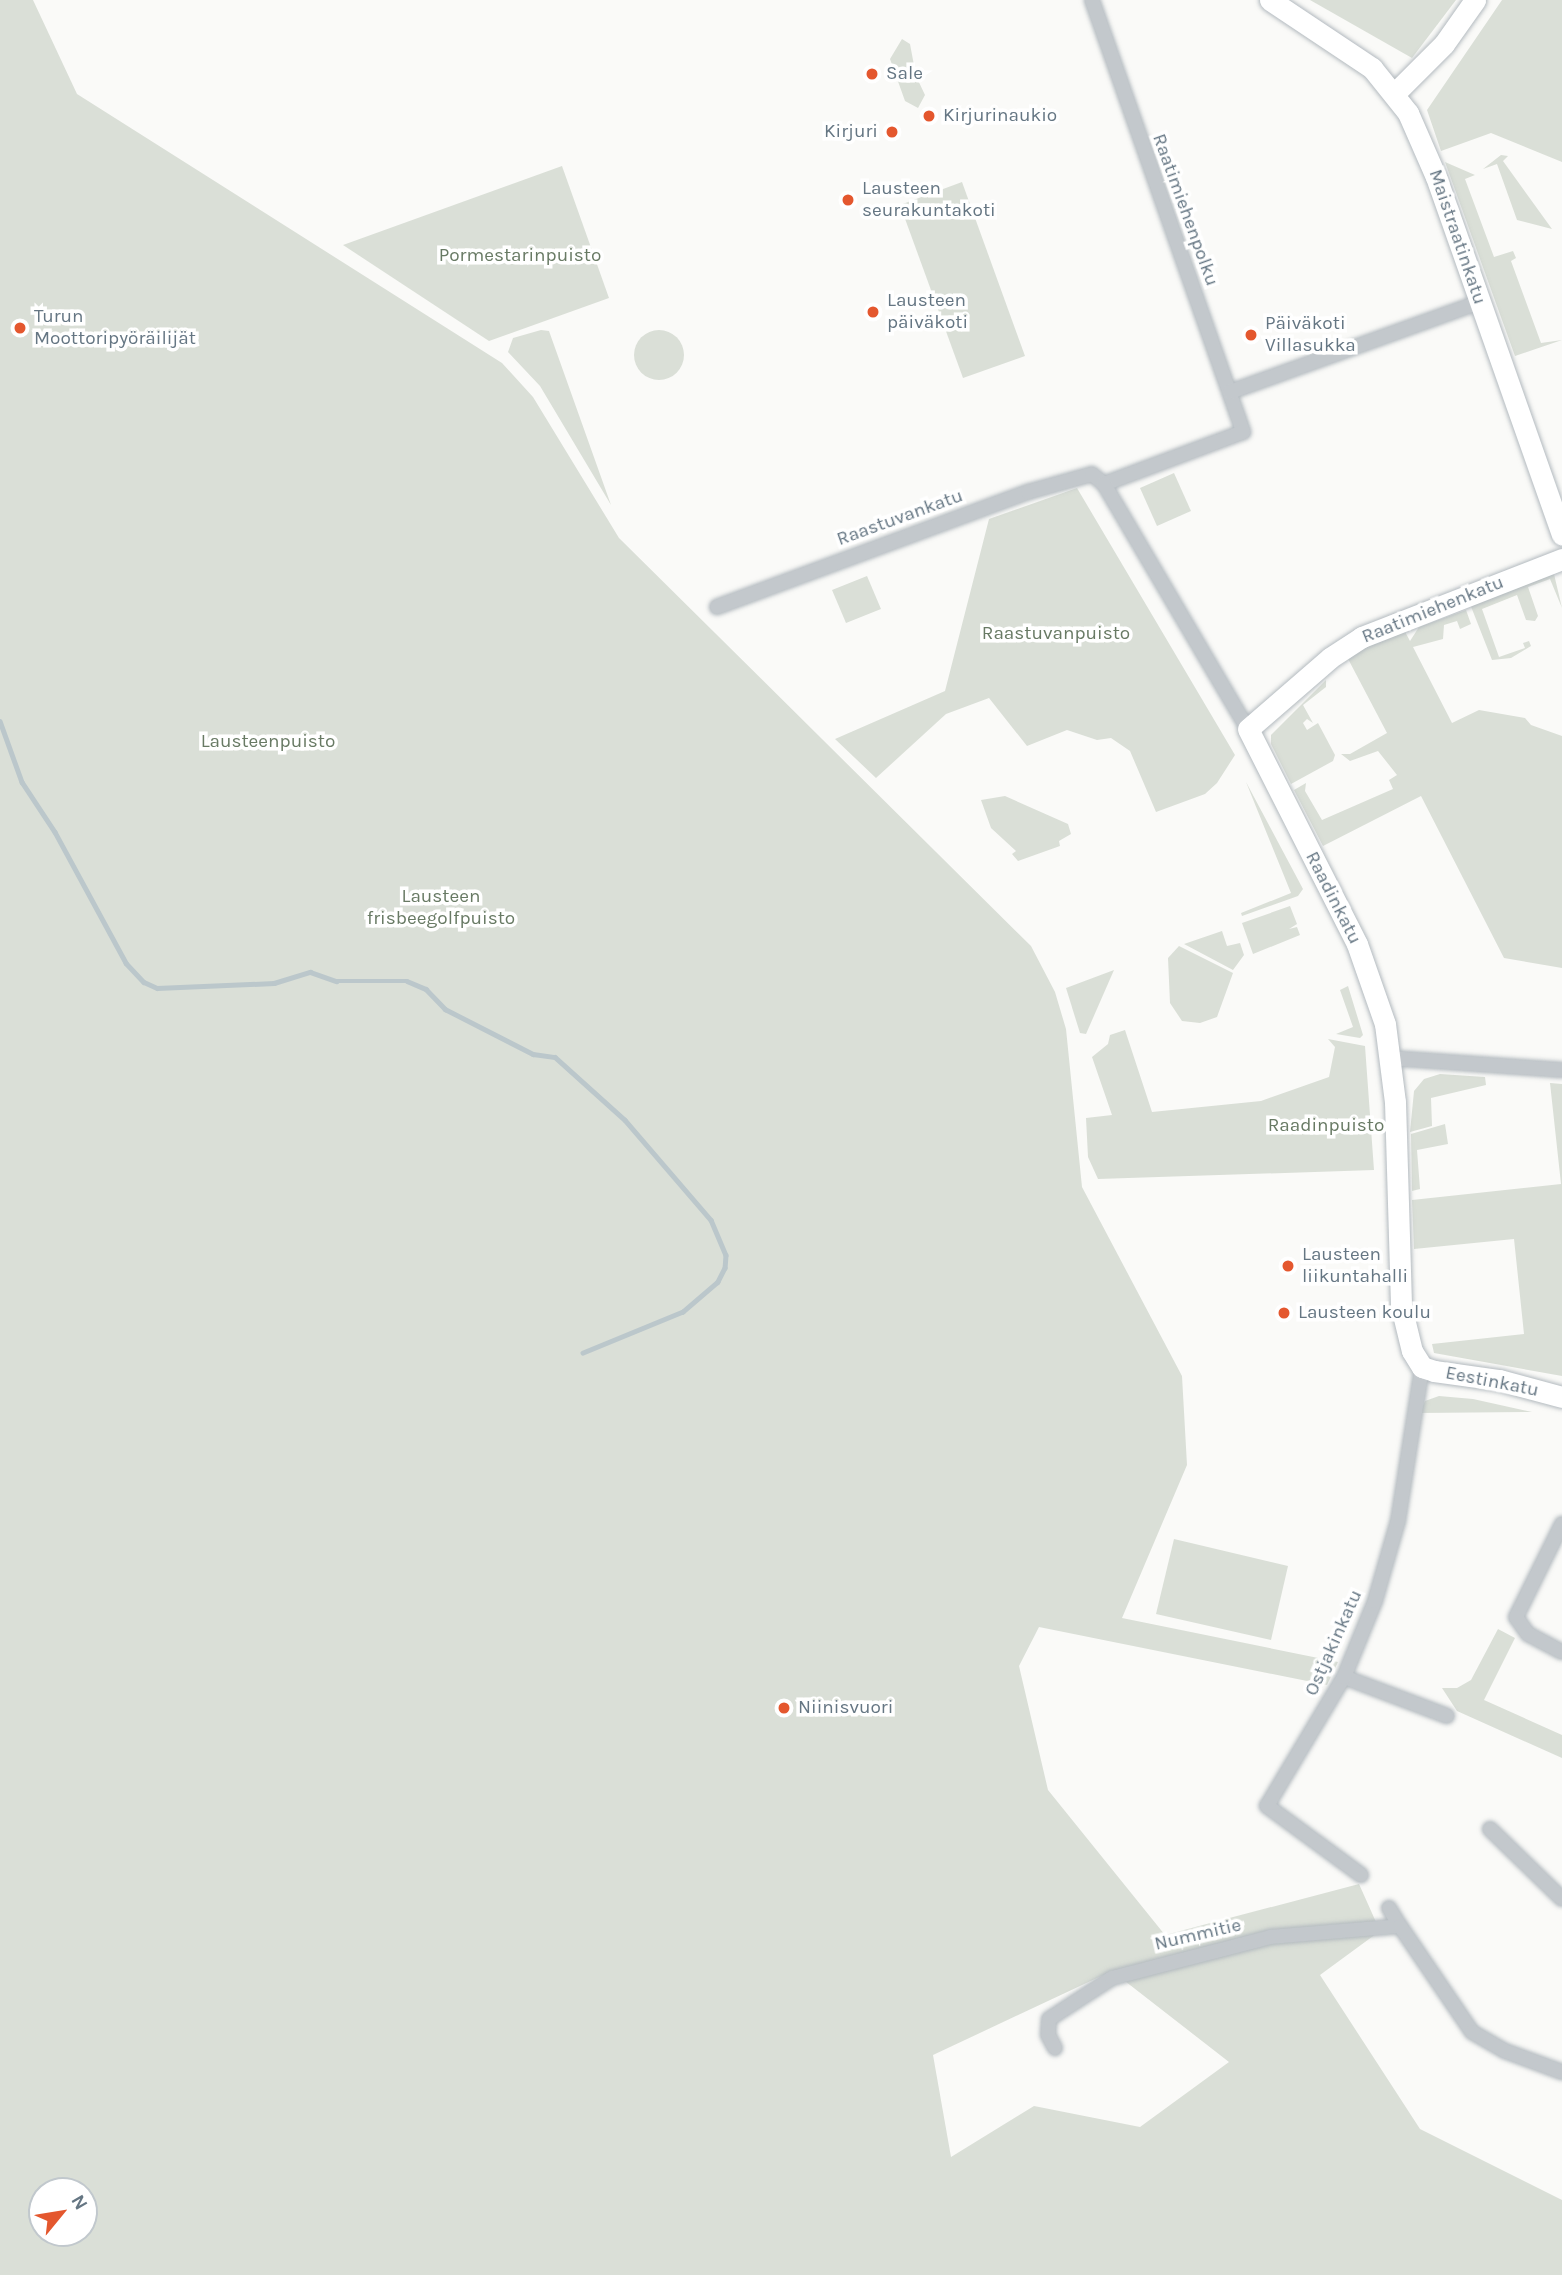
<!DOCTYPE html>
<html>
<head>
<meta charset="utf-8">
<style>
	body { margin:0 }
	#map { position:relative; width:1562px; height:2275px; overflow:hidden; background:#fafaf8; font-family:Karla,sans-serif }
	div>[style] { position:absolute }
	.green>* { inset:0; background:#dadfd7 }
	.round { border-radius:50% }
	.stream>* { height:4.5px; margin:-2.25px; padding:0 2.25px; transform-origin:2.25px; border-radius:2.25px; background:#bbc7cb }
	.roads { filter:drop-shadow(0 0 2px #b3babf) drop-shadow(0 0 2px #b3babf) }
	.street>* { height:14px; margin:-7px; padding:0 7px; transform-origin:7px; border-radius:7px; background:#c3c8cc }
	.secondary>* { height:21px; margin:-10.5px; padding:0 10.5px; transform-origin:10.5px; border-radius:10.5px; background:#fff }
	.dots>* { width:19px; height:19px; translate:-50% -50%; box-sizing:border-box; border:4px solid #fff; border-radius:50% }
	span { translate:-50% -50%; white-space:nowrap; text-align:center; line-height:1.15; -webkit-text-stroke:7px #fff; paint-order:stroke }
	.poi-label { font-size:19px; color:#657683 }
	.left { translate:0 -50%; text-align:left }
	.right { translate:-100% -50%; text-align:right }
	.street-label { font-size:19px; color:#657683 }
	.park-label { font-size:19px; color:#687a64 }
	.north { position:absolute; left:28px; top:2177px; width:70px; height:70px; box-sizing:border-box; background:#fff; border:2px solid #c1c8cd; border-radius:50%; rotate:60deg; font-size:19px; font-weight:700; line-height:28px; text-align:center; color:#657683 }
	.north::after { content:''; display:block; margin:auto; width:24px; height:32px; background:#e4572e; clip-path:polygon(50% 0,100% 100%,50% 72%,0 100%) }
</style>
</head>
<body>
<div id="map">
	<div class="green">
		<div style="clip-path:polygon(evenodd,0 0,33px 0,77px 94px,502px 363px,533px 397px,619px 538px,1031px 946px,1055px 992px,1066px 1029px,1082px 1187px,1182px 1376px,1187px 1465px,1122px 1618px,1338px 1662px,1327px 1685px,1039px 1627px,1019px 1666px,1048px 1790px,1165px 1935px,1359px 1884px,1380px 1931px,1320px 1975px,1420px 2129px,1562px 2200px,1562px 2275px,0 2275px,0 0,1112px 1971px,1229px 2062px,1140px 2127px,1034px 2106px,951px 2157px,933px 2055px,1112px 1971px,0 0,42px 2191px,84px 2191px,84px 2233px,42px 2233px,42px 2191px)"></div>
		<div style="clip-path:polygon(1310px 0,1456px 0,1412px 58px)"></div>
		<div style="clip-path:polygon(1502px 0,1562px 0,1562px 162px,1491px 133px,1441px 151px,1427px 110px)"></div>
		<div style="clip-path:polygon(902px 39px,910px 44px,916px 76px,925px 95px,918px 108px,905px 101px,890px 59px)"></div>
		<div style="clip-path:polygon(1501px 155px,1508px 156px,1503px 161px,1552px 229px,1517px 220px,1497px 164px,1483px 169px)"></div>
		<div style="clip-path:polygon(1445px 162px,1475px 175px,1465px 179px,1494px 257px,1513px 251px,1516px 258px,1511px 261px,1541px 343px,1562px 340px,1515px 356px)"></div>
		<div style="clip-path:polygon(562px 166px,609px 298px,489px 341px,343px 245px)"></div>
		<div style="clip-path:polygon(962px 182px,1025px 356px,963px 378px,900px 205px)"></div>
		<div class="round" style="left:634px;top:330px;width:50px;height:50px"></div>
		<div style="clip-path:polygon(541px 330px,549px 331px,611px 505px,540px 386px,508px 352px,513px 338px)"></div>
		<div style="clip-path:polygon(1174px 473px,1191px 511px,1157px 526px,1140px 488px)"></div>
		<div style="clip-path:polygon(1077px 488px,1235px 755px,1217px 783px,1205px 794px,1156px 812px,1130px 751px,1111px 738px,1097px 740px,1067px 730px,1027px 746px,989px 698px,946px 714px,876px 778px,835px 739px,945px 691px,989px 519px)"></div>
		<div style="clip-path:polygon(1554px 574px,1562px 608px,1550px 579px,1528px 587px,1538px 616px,1535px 621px,1526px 620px,1517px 595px,1482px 609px,1499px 657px,1525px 648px,1523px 643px,1529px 641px,1531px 646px,1511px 658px,1492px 660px,1470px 604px)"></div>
		<div style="clip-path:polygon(867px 576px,881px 609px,846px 623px,832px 590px)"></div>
		<div style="clip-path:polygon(1466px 610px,1471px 624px,1460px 629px,1457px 621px,1444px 625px,1443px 639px,1413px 647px,1452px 723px,1479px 710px,1525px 718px,1531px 725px,1562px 736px,1562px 968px,1504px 958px,1421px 796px,1323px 846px,1294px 790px,1306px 783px,1305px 791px,1322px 820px,1393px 789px,1389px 780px,1397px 775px,1378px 751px,1350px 761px,1341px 754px,1350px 754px,1387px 733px,1346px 655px,1403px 628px,1410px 641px,1419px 627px)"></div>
		<div style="clip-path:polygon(1326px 680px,1326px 687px,1303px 705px,1313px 723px,1307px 719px,1303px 723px,1307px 730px,1318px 723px,1335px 755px,1333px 761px,1291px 784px,1271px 744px,1271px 735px)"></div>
		<div style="clip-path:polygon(1246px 782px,1303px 889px,1298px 896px,1242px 916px,1241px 913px,1291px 893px)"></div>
		<div style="clip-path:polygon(1005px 796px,1068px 824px,1071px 834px,1059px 841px,1060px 846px,1018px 861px,1012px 854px,1016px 851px,991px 828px,981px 800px)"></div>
		<div style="clip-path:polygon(1290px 906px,1297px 924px,1289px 929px,1297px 927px,1300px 935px,1253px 954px,1242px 923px)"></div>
		<div style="clip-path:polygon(1222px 931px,1227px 946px,1240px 943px,1244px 955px,1233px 970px,1184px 944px)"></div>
		<div style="clip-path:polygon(1179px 946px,1233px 973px,1217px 1017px,1200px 1023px,1182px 1021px,1170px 1003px,1168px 958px)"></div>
		<div style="clip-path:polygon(1114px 970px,1086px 1034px,1080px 1033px,1066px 988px)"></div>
		<div style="clip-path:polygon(1348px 986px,1363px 1035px,1360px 1038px,1336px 1034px,1353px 1027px,1340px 990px)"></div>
		<div style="clip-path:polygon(1125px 1030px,1152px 1112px,1261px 1101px,1329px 1077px,1335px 1047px,1328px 1039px,1365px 1046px,1374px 1170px,1098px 1179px,1088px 1157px,1086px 1118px,1112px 1115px,1092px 1057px,1108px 1044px,1110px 1035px)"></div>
		<div style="clip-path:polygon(1440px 1074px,1485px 1077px,1486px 1085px,1431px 1098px,1432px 1126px,1410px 1132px,1414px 1091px,1424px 1079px)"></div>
		<div style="clip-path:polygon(1550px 1083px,1562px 1084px,1562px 1376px,1434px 1353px,1432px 1344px,1524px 1334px,1514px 1239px,1414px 1249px,1412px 1200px,1561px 1184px)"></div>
		<div style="clip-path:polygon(1445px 1124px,1448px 1144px,1417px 1150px,1420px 1189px,1412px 1191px,1411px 1134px)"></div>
		<div style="clip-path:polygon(1439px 1396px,1473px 1399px,1532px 1412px,1420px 1413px,1425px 1401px)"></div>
		<div style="clip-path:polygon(1174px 1539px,1288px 1566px,1271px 1640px,1156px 1614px)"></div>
		<div style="clip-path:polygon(1498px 1629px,1515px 1638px,1484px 1700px,1562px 1735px,1562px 1758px,1457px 1711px,1442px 1688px,1457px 1688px,1471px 1680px)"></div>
	</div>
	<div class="stream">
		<div style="left:0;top:721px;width:65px;rotate:70.2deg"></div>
		<div style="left:22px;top:782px;width:60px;rotate:56.6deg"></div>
		<div style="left:55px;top:832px;width:149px;rotate:61.5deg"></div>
		<div style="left:126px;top:963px;width:26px;rotate:47deg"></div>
		<div style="left:144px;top:982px;width:14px;rotate:25deg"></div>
		<div style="left:157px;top:988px;width:117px;rotate:-2.4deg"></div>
		<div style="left:274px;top:983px;width:38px;rotate:-17deg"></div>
		<div style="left:310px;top:972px;width:28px;rotate:19deg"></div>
		<div style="left:336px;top:981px;width:71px"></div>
		<div style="left:407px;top:981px;width:21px;rotate:23deg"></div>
		<div style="left:426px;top:989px;width:28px;rotate:46deg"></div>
		<div style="left:445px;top:1009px;width:99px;rotate:27.1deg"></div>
		<div style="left:533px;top:1054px;width:22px;rotate:8deg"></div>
		<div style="left:555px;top:1057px;width:94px;rotate:42deg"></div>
		<div style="left:625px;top:1120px;width:132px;rotate:49.3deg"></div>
		<div style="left:711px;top:1220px;width:38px;rotate:67deg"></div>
		<div style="left:726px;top:1255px;width:13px;rotate:94deg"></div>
		<div style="left:725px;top:1268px;width:16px;rotate:117deg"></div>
		<div style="left:718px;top:1282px;width:46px;rotate:139.4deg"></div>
		<div style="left:683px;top:1312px;width:108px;rotate:157.7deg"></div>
	</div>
	<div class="roads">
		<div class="street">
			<div style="left:1092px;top:0;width:458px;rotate:70.7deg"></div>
			<div style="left:1243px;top:432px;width:148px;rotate:159.5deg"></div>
			<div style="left:1230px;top:392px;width:266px;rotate:-19.8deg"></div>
			<div style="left:717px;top:607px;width:332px;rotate:-20.3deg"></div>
			<div style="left:1028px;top:492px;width:66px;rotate:-15.7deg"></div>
			<div style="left:1092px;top:474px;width:16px;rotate:40deg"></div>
			<div style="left:1104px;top:484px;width:284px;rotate:59.6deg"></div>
			<div style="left:1390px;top:1058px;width:172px;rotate:4deg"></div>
			<div style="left:1562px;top:1524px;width:104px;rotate:116.3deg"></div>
			<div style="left:1516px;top:1617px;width:21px;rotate:55deg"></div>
			<div style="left:1528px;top:1634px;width:38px;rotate:28deg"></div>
			<div style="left:1344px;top:1677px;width:110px;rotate:20.7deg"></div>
			<div style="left:1490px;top:1829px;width:100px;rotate:44.2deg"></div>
			<div style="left:1361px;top:1875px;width:117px;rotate:-143.7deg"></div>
			<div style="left:1267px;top:1806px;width:150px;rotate:-59.2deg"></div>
			<div style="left:1344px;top:1677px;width:82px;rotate:-67.8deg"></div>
			<div style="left:1375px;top:1601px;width:83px;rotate:-74deg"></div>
			<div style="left:1398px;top:1521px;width:156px;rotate:-81.1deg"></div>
			<div style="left:1389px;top:1908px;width:21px;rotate:59deg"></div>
			<div style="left:1055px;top:2048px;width:15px;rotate:-118deg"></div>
			<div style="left:1048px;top:2035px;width:16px;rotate:-86deg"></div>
			<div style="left:1049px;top:2019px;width:75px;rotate:-33.1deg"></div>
			<div style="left:1112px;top:1978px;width:163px;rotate:-14.5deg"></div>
			<div style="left:1270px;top:1937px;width:130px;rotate:-4.8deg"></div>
			<div style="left:1400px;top:1926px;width:128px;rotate:55.8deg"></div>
			<div style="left:1472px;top:2032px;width:38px;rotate:30deg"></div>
			<div style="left:1505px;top:2051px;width:61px;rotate:20.2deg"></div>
		</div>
		<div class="secondary">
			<div style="left:1270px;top:0;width:123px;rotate:33.7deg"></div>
			<div style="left:1372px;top:68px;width:58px;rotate:51.3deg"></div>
			<div style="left:1408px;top:113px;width:70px;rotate:66.4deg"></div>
			<div style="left:1436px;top:177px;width:379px;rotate:70.6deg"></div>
			<div style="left:1395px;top:93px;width:69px;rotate:-45deg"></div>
			<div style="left:1444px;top:44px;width:54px;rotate:-54.8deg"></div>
			<div style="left:1562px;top:559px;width:215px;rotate:158.7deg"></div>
			<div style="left:1362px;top:637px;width:38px;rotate:147deg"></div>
			<div style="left:1330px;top:658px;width:108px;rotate:139.1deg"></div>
			<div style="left:1248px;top:729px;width:241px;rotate:63.1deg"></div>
			<div style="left:1357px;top:944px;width:85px;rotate:70.7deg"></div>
			<div style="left:1385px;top:1024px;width:79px;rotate:82.7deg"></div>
			<div style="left:1395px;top:1102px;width:204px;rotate:88.3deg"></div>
			<div style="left:1401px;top:1306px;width:46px;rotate:76.3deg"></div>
			<div style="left:1412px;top:1351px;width:19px;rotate:58deg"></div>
			<div style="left:1422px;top:1367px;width:13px;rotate:18deg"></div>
			<div style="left:1434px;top:1371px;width:66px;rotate:7.9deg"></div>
			<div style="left:1499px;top:1380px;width:65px;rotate:15.1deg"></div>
		</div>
	</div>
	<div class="dots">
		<div style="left:872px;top:74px;background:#e4572e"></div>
		<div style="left:929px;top:116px;background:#e4572e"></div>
		<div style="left:892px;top:132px;background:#e4572e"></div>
		<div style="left:848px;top:200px;background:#e4572e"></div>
		<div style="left:873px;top:312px;background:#e4572e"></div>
		<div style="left:20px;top:328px;background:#e4572e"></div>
		<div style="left:1251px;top:335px;background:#e4572e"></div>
		<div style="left:1288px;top:1266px;background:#e4572e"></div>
		<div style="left:1284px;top:1313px;background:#e4572e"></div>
		<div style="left:784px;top:1708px;background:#e4572e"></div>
	</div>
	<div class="poi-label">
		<span class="left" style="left:886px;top:74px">Sale</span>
		<span class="left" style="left:943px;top:116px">Kirjurinaukio</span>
		<span class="right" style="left:878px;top:132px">Kirjuri</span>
		<span class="left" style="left:862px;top:200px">Lausteen<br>seurakuntakoti</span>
		<span class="left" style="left:887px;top:312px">Lausteen<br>päiväkoti</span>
		<span class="left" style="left:34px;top:328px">Turun<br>Moottoripyöräilijät</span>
		<span class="left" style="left:1265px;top:335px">Päiväkoti<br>Villasukka</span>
		<span class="left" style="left:1302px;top:1266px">Lausteen<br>liikuntahalli</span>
		<span class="left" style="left:1298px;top:1313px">Lausteen koulu</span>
		<span class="left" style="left:798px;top:1708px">Niinisvuori</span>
	</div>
	<div class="street-label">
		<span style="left:1185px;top:210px;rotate:70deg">Raatimiehenpolku</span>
		<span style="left:1457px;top:237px;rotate:71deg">Maistraatinkatu</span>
		<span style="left:900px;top:518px;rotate:-20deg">Raastuvankatu</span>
		<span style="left:1433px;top:610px;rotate:-22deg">Raatimiehenkatu</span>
		<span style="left:1333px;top:898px;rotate:63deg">Raadinkatu</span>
		<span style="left:1492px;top:1382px;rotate:11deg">Eestinkatu</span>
		<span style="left:1334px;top:1643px;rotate:-66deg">Ostjakinkatu</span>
		<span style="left:1198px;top:1935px;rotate:-13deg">Nummitie</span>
	</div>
	<div class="park-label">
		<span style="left:520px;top:256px">Pormestarinpuisto</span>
		<span style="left:1056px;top:634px">Raastuvanpuisto</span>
		<span style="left:268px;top:742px">Lausteenpuisto</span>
		<span style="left:441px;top:908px">Lausteen<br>frisbeegolfpuisto</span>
		<span style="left:1326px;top:1126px">Raadinpuisto</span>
	</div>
	<div class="north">N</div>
</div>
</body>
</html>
